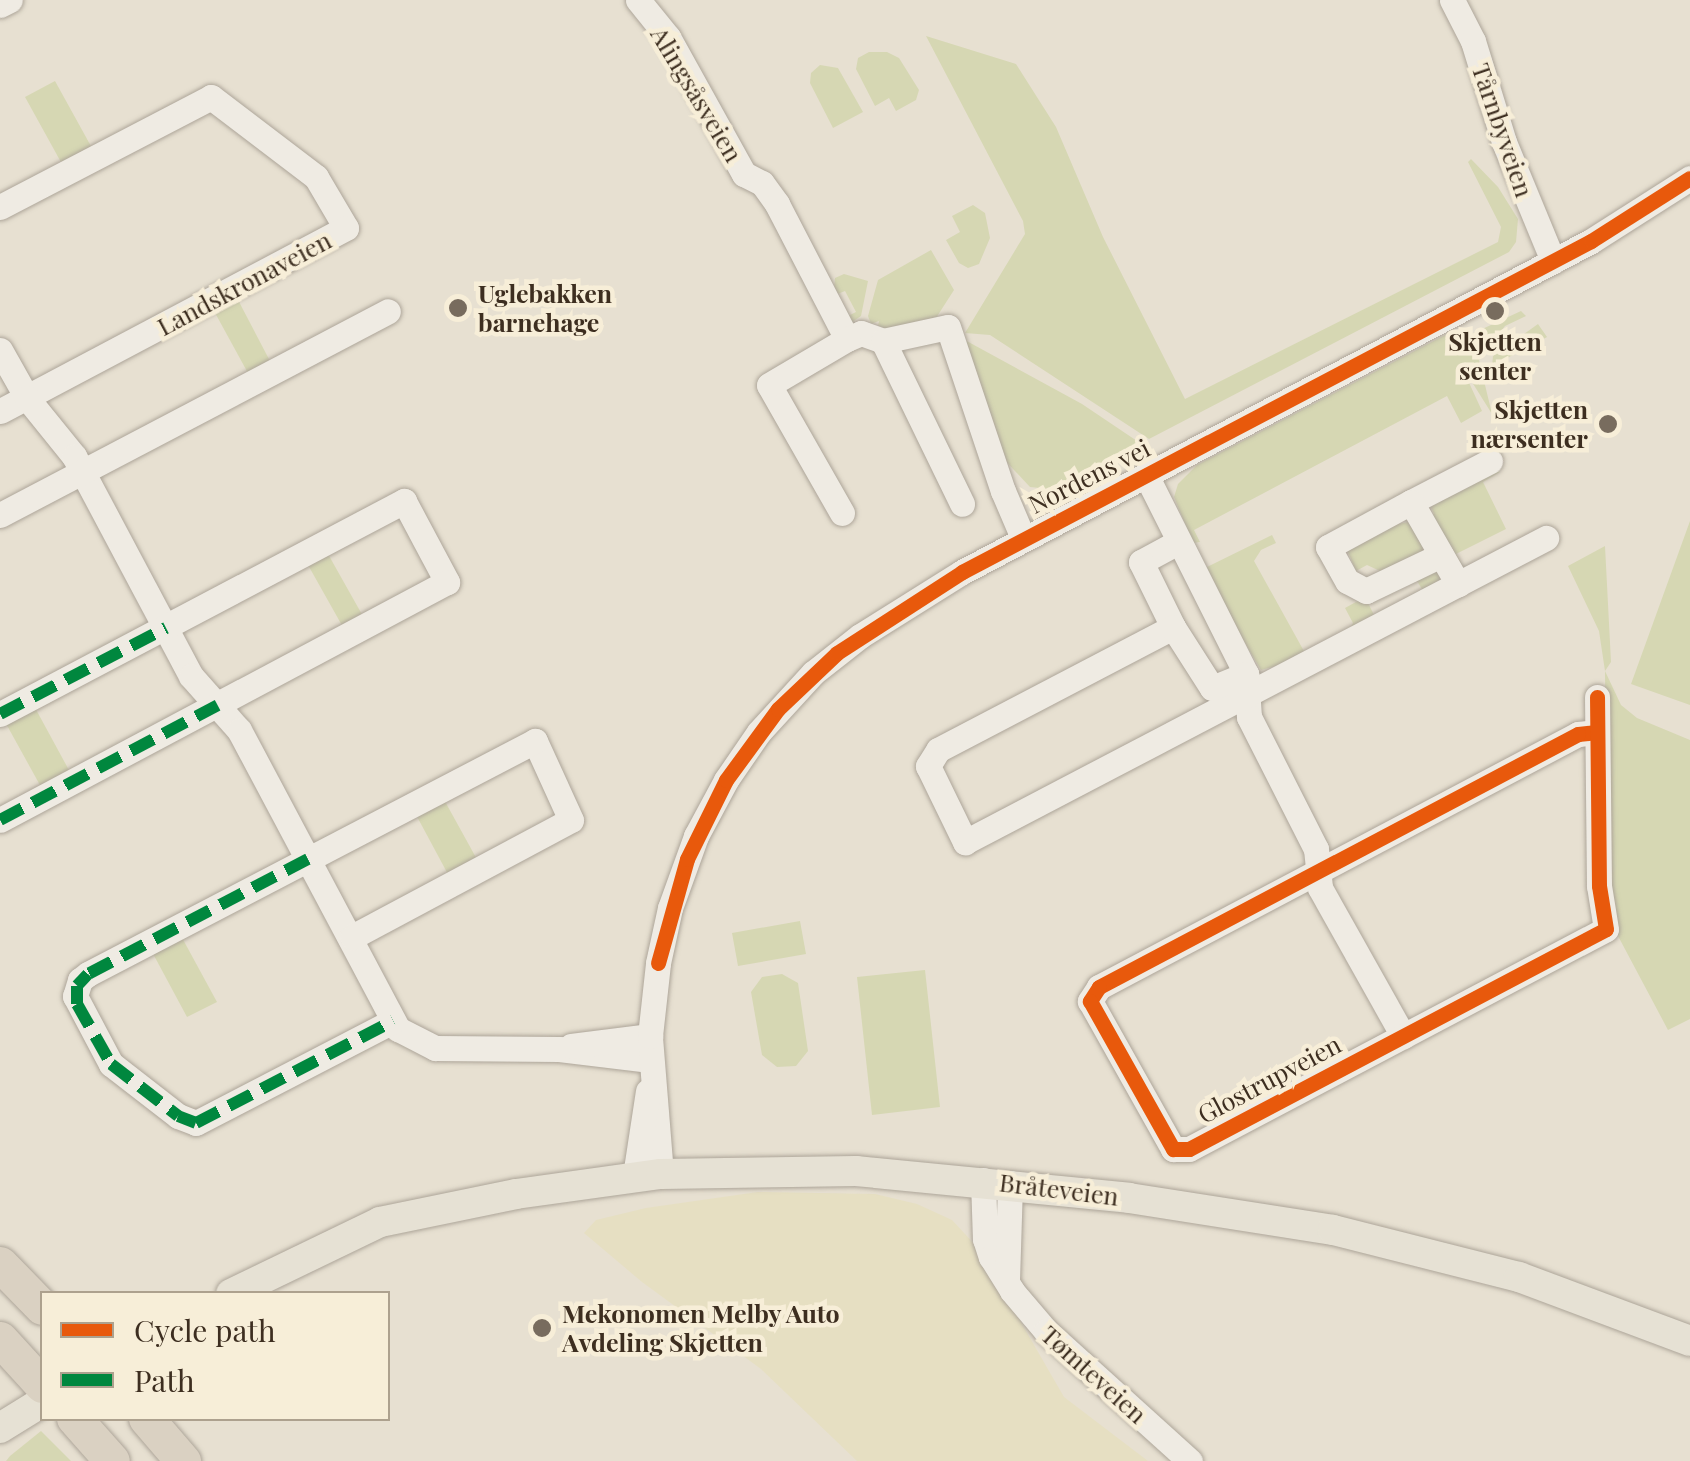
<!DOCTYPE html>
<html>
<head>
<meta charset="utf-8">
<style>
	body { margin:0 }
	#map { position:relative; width:1690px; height:1461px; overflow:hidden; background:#e7e0d1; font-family:"Playfair Display",serif }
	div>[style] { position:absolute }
	.farmland>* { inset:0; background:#e6dfc2 }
	.green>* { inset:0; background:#d6d7b3 }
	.roads { filter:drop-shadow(0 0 2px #ada599) drop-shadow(0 0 2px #ada599) }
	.minor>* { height:25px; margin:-12.5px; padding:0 12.5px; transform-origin:12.5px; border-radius:12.5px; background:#efebe3 }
	.major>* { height:30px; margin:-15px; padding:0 15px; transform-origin:15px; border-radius:15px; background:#e6e1d4 }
	.highway>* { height:35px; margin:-17.5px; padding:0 17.5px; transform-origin:17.5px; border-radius:17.5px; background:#dad1c2 }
	.quiet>* { height:12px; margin-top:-6px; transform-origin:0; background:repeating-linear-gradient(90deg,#00873e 0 25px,transparent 0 37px) }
	.cycleway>* { height:15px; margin:-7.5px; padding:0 7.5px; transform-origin:7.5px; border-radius:7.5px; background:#e8590c }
	.dots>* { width:28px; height:28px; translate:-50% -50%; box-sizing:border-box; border:5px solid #f7eed8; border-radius:50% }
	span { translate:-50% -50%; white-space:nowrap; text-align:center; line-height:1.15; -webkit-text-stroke:9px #f7eed8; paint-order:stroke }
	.street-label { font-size:25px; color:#3d2e20 }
	.poi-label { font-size:25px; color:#3d2e20; font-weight:700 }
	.left { translate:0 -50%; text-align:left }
	.right { translate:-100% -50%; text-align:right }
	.legend { position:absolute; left:40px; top:1291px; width:350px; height:130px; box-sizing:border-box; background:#f7eed8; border:2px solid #ada18e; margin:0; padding:12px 18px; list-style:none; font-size:30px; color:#3d2e20 }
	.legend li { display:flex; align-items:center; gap:20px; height:50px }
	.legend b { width:50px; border:2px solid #ada18e }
</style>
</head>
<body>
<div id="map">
	<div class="farmland">
		<div style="clip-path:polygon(758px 1192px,875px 1194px,917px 1204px,952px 1220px,978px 1248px,1064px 1397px,1148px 1461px,857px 1461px,761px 1369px,642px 1282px,584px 1233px,596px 1220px,646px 1208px)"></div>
	</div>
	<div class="green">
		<div style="clip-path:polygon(926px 36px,1016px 64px,1056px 127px,1103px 237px,1185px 399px,1498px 242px,1501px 227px,1468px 162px,1471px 159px,1498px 187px,1518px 219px,1516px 242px,1509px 252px,1149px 439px,990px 335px,965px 333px,1025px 234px,1023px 221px)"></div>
		<div style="clip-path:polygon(869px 52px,887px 52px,899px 58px,919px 90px,916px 100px,896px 111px,889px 98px,875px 106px,856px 69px,858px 58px)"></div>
		<div style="clip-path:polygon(820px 65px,838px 68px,863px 112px,833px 128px,810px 83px,811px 73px)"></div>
		<div style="clip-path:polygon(55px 81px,92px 148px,62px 164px,25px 97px)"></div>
		<div style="clip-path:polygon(973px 205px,985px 213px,990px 238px,979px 264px,968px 268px,959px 263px,946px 240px,960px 232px,952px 216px)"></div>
		<div style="clip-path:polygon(931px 250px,954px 290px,936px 318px,888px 329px,878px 326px,879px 321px,871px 324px,868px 316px,878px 280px)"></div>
		<div style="clip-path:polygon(844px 274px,868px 281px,861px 316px,852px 322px,846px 317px,856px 312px,845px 291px,835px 295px,834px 288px,835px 278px)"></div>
		<div style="clip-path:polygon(237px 298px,271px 363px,249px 375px,214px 311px)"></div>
		<div style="clip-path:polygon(1521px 311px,1526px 316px,1505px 326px,1479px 360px,1492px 414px,1460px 363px,1482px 411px,1461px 423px,1447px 396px,1194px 530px,1200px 542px,1193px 543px,1174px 497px,1178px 484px,1197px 465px,1445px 335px,1450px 344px)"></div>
		<div style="clip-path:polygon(1538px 324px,1547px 337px,1492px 366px,1493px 356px)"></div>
		<div style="clip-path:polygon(963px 339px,1082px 404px,1140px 443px,1141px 448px,1060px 490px,1030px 487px,1000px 455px)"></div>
		<div style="clip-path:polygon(1496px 469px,1500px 472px,1483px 482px,1506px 529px,1456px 554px,1467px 573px,1431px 517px,1434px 514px,1430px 504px)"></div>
		<div style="clip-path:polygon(1690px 521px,1690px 705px,1631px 684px)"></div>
		<div style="clip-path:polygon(1408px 522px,1419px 527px,1433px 551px,1380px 571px,1367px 565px,1356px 571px,1346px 547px,1385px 527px)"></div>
		<div style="clip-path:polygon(1272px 535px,1276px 543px,1261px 550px,1254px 561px,1305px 653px,1349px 630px,1353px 623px,1345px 608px,1365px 597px,1374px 615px,1423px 591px,1416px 579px,1393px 590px,1391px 586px,1419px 571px,1437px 566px,1446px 580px,1437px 590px,1302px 659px,1261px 670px,1208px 580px,1207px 567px)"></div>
		<div style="clip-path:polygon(1605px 546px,1611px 662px,1605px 671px,1621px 705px,1637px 718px,1690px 740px,1690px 1019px,1668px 1030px,1618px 936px,1606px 878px,1605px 671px,1599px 631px,1568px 566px)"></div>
		<div style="clip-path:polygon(328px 554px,364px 618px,344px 629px,308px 565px)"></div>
		<div style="clip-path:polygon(33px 704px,70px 772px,41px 787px,4px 720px)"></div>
		<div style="clip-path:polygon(442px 796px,479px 863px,450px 878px,414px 811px)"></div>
		<div style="clip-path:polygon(800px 921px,806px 954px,738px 966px,732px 933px)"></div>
		<div style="clip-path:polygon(180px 934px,217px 1002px,187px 1017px,151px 950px)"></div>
		<div style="clip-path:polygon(925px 970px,940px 1107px,872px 1115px,857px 977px)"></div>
		<div style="clip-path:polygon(782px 974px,798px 983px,808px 1051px,796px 1066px,777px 1067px,762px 1055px,751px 992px,762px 977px)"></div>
		<div style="clip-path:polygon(41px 1431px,71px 1461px,6px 1461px,10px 1456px)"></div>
	</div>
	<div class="roads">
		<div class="minor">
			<div style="left:638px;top:0;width:48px;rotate:51deg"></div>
			<div style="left:668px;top:37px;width:157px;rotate:61deg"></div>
			<div style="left:744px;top:174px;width:20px;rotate:27deg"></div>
			<div style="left:762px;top:183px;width:26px;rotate:54deg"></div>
			<div style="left:777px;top:204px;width:152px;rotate:62.6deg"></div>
			<div style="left:847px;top:339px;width:15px;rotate:-23deg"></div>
			<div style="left:861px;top:333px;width:23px;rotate:20deg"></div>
			<div style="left:883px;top:341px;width:181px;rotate:64.1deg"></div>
			<div style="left:1452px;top:0;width:46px;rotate:62.9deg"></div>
			<div style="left:1473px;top:41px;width:106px;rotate:72.9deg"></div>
			<div style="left:1504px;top:142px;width:129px;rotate:67.6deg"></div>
			<div style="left:0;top:5px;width:11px;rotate:-27deg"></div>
			<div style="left:0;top:207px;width:238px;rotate:-27.5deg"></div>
			<div style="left:211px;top:97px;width:132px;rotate:37.3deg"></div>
			<div style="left:316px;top:177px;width:59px;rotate:59.5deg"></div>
			<div style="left:346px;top:228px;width:391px;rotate:152.1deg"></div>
			<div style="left:883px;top:341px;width:66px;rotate:-12.2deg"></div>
			<div style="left:948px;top:327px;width:173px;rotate:71.5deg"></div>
			<div style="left:1003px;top:491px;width:51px;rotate:66.9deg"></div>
			<div style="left:0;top:350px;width:55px;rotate:60.6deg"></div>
			<div style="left:27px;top:398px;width:75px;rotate:51deg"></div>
			<div style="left:74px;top:456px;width:249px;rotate:62deg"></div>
			<div style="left:191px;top:676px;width:72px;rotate:48.4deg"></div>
			<div style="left:239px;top:730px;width:339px;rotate:62deg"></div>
			<div style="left:398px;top:1029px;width:42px;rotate:27.2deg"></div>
			<div style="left:435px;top:1048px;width:124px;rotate:0.5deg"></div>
			<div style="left:559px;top:1049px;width:92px;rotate:6.9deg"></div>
			<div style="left:1146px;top:475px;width:223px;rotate:63.3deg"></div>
			<div style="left:1246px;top:674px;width:43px;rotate:86deg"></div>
			<div style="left:1249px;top:717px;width:148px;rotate:63.1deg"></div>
			<div style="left:1316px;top:849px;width:39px;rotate:84deg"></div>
			<div style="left:1320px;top:888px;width:170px;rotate:60.7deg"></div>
			<div style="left:1411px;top:502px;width:89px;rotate:-27.4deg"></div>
			<div style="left:842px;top:513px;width:147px;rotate:-119.7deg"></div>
			<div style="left:769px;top:385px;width:91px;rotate:-30.5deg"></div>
			<div style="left:0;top:515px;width:438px;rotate:-27.7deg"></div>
			<div style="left:1178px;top:542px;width:42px;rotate:151.6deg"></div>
			<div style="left:1141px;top:562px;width:72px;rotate:63.8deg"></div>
			<div style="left:1173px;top:627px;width:265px;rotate:152.4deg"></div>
			<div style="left:938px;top:750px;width:19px;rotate:122deg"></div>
			<div style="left:928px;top:766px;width:85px;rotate:64deg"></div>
			<div style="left:965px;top:842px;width:656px;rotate:-27.62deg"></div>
			<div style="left:1441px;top:555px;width:83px;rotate:154.4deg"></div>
			<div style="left:1366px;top:591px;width:21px;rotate:-152deg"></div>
			<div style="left:1347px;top:581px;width:39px;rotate:-119deg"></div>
			<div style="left:1328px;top:547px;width:94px;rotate:-28.5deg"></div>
			<div style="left:1411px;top:502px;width:95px;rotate:60.2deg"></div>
			<div style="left:1173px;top:627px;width:72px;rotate:57.4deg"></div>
			<div style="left:1212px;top:688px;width:37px;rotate:-22deg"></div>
			<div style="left:0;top:714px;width:457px;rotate:-27.8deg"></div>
			<div style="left:404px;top:501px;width:92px;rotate:62deg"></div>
			<div style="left:447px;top:582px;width:506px;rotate:151.97deg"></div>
			<div style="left:1597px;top:732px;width:19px;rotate:174deg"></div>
			<div style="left:1578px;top:734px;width:542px;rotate:152.16deg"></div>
			<div style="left:1099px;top:987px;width:17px;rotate:123deg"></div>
			<div style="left:1090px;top:1001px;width:170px;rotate:60.7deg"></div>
			<div style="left:1173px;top:1149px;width:16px"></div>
			<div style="left:1189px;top:1149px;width:471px;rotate:-27.8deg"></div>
			<div style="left:1606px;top:929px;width:44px;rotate:-99.2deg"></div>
			<div style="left:1599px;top:886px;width:189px;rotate:-90.6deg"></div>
			<div style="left:352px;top:937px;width:248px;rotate:-28.1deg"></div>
			<div style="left:571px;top:820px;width:87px;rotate:-114.5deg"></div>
			<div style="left:535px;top:741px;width:504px;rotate:152.47deg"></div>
			<div style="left:88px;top:974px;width:10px;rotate:143deg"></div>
			<div style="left:80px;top:980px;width:17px;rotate:107deg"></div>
			<div style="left:75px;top:996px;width:77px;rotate:62.1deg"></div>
			<div style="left:111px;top:1064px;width:85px;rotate:37.8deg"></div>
			<div style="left:178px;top:1116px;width:19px;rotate:21deg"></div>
			<div style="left:196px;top:1123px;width:222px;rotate:-27.4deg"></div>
			<div style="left:571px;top:1046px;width:80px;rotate:-7.2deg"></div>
			<div style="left:661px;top:1174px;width:138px;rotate:-94.6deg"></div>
			<div style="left:650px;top:1036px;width:73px;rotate:-83.7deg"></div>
			<div style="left:658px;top:963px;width:56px;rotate:-77.7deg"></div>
			<div style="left:670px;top:908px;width:77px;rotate:-70.1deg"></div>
			<div style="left:696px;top:836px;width:64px;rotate:-61.8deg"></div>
			<div style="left:726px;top:780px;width:58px;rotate:-55.5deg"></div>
			<div style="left:759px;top:732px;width:80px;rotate:-47.5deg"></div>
			<div style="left:813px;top:673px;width:60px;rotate:-38.2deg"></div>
			<div style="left:860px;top:636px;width:120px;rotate:-32.1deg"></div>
			<div style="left:962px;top:572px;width:711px;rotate:-27.75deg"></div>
			<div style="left:1591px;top:241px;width:117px;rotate:-32.5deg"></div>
			<div style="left:635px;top:1176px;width:86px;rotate:-81.3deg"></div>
			<div style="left:983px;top:1180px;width:59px;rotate:88.1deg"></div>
			<div style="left:985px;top:1239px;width:19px;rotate:72deg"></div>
			<div style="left:991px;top:1257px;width:40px;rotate:58deg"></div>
			<div style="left:1012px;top:1291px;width:52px;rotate:49.6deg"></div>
			<div style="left:1046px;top:1331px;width:194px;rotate:42.1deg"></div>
			<div style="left:1007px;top:1280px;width:97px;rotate:-88.2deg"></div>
		</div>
		<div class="major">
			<div style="left:231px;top:1294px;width:165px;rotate:-25.8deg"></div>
			<div style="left:380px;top:1222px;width:139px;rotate:-11.6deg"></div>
			<div style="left:516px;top:1194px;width:146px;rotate:-7.9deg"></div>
			<div style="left:661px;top:1174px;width:195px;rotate:-0.9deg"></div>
			<div style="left:856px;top:1171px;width:274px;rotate:5.6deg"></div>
			<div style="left:1129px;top:1198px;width:206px;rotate:8.9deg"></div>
			<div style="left:1333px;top:1230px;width:192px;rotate:14.2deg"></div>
			<div style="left:1519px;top:1277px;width:183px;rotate:20.5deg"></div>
			<div style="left:0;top:1428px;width:49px;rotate:-31.8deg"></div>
		</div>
		<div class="highway">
			<div style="left:0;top:1264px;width:60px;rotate:45.7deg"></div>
			<div style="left:0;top:1339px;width:62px;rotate:47.6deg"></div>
			<div style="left:74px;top:1418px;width:57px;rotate:48.5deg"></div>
			<div style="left:146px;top:1418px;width:57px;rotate:49.3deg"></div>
		</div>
	</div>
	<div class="quiet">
		<div style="left:0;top:714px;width:187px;rotate:-27.4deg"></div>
		<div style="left:0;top:820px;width:246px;rotate:-27.8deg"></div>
		<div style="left:308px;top:859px;width:248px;rotate:152.4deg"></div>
		<div style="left:88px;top:974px;width:16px;rotate:133deg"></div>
		<div style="left:77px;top:986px;width:18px;rotate:90deg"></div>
		<div style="left:77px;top:1004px;width:69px;rotate:60.5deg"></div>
		<div style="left:111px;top:1064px;width:85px;rotate:37.8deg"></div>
		<div style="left:178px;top:1116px;width:19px;rotate:21deg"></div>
		<div style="left:196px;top:1123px;width:222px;rotate:-27.4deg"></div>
	</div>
	<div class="cycleway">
		<div style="left:1597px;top:732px;width:19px;rotate:174deg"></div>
		<div style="left:1578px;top:734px;width:542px;rotate:152.16deg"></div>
		<div style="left:1099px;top:987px;width:17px;rotate:123deg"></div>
		<div style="left:1090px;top:1001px;width:170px;rotate:60.7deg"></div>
		<div style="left:1173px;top:1149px;width:16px"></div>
		<div style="left:1189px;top:1149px;width:471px;rotate:-27.8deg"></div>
		<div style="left:1606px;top:929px;width:44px;rotate:-99.2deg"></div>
		<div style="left:1599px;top:886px;width:189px;rotate:-90.6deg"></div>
		<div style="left:658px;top:963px;width:108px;rotate:-74.4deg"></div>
		<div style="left:687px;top:859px;width:88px;rotate:-63.7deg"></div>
		<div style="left:726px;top:780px;width:88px;rotate:-53.8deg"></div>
		<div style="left:778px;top:709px;width:81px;rotate:-43.5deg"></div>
		<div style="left:837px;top:653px;width:149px;rotate:-32.9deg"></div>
		<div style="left:962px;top:572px;width:711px;rotate:-27.75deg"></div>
		<div style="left:1591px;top:241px;width:117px;rotate:-32.5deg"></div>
	</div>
	<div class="dots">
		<div style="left:458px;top:308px;background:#786c5e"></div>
		<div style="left:1495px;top:311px;background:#786c5e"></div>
		<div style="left:1608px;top:424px;background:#786c5e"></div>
		<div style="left:542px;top:1328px;background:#786c5e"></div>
	</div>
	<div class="street-label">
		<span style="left:697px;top:94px;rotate:59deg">Alingsåsveien</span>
		<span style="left:1503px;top:130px;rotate:71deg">Tårnbyveien</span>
		<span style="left:244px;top:283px;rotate:-28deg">Landskronaveien</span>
		<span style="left:1089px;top:476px;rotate:-27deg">Nordens vei</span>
		<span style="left:1269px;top:1079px;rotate:-28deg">Glostrupveien</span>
		<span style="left:1059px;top:1189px;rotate:7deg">Bråteveien</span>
		<span style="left:1094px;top:1374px;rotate:42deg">Tømteveien</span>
	</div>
	<div class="poi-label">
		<span class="left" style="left:478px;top:308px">Uglebakken<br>barnehage</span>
		<span style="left:1495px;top:356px">Skjetten<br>senter</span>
		<span class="right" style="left:1588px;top:424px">Skjetten<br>nærsenter</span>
		<span class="left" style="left:562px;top:1328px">Mekonomen Melby Auto<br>Avdeling Skjetten</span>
	</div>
	<ul class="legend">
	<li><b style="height:12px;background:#e8590c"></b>Cycle path</li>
	<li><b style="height:12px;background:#00873e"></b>Path</li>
	</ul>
</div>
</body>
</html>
